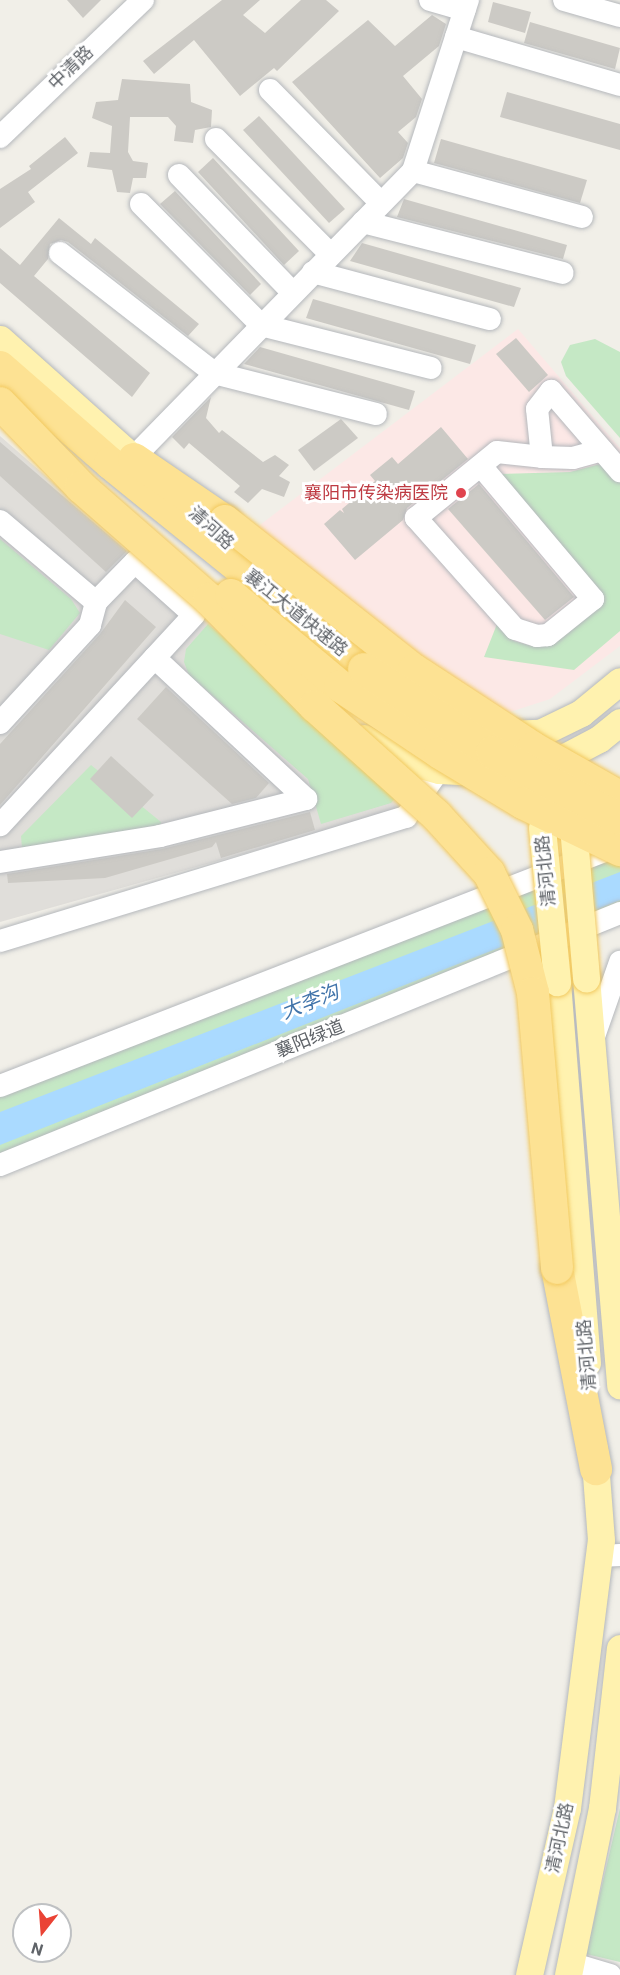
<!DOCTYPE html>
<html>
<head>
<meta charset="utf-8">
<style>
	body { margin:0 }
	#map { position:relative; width:620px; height:1975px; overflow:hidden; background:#f1efe8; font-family:Roboto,"Noto Sans SC",sans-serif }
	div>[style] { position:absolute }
	.industrial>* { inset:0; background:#e0deda }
	.medical>* { inset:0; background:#fce8e6 }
	.green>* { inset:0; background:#c5e8c5 }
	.water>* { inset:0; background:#aadaff }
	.building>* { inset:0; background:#cccac5 }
	.roads { filter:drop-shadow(0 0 2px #b5b8bc) drop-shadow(0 0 2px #b5b8bc) }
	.minor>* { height:22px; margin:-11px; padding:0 11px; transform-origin:11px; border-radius:11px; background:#fff }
	.major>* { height:27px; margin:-13.5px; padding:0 13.5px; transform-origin:13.5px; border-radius:13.5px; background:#fff2af }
	.highway>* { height:32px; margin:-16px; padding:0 16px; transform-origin:16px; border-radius:16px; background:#fde293 }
	.bridges { filter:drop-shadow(0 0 2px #f2c960) drop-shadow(0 0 2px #f2c960) }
	.major-bridge>* { height:27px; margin:-13.5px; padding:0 13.5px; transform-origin:13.5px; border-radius:13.5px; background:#fff2af }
	.highway-bridge>* { height:32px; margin:-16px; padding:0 16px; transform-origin:16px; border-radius:16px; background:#fde293 }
	.dots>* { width:16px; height:16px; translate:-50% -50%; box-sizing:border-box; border:3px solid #fff; border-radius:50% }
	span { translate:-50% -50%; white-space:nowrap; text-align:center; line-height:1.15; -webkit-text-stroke:6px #fff; paint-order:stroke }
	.street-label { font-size:18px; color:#5f6368 }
	.health-label { font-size:18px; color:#be3a42 }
	.right { translate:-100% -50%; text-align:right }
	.water-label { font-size:20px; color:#4174aa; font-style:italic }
	.north { position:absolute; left:12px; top:1903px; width:60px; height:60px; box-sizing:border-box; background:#fff; border:2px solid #bfc1c3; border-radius:50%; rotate:197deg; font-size:16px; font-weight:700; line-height:24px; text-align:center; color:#5f6368 }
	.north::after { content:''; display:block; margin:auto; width:21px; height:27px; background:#ea4335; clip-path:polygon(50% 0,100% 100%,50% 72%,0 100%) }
</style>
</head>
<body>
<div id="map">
	<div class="industrial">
		<div style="clip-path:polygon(0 436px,410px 795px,399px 810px,0 922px)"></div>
	</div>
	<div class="medical">
		<div style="clip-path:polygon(518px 329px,620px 448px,620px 646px,550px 699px,510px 712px,458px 704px,244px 537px)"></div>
	</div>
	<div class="green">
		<div style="clip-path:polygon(595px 339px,620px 352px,620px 438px,566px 376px,561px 362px,570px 345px)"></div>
		<div style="clip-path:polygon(604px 463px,620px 482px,620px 631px,574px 670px,484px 657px,497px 624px,514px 641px,532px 646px,546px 643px,600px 596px,499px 474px,570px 472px)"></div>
		<div style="clip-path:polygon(0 539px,71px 599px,80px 613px,49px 650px,0 634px)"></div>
		<div style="clip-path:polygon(208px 624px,403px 790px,391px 803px,321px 824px,308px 779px,189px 675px,184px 662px,186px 649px)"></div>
		<div style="clip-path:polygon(91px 765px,161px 822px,160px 836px,22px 848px,21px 836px)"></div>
		<div style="clip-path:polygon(620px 847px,620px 913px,0 1165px,0 1088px)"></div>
		<div style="clip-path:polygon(620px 1808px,620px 1962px,586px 1954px)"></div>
	</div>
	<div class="water">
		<div style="clip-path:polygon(620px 872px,620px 900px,0 1145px,0 1112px)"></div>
	</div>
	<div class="building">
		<div style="clip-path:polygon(67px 0,101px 0,83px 18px)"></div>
		<div style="clip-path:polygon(222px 0,260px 0,243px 15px,265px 33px,301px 0,326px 0,339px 11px,277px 71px,274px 68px,240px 96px,194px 40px,154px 74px,143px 61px)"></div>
		<div style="clip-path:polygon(493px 2px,531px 12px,525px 33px,488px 22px)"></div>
		<div style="clip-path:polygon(432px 15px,446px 24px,439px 46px,403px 76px,422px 99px,416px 117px,398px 132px,408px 143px,403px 158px,380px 178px,292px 82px,368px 20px,395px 46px)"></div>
		<div style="clip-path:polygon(530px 22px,620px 48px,615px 69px,524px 43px)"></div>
		<div style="clip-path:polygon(122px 79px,190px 84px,191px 102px,212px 110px,211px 127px,195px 130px,193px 143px,174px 141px,176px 126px,168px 117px,130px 117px,128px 152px,133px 161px,148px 163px,146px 178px,133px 178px,130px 193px,117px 192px,112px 170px,87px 167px,90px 152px,110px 153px,112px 126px,92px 118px,96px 102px,118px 100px)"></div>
		<div style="clip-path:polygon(507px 92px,620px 124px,620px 150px,500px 117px)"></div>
		<div style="clip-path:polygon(259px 116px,345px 209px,329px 223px,243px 130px)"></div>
		<div style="clip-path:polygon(65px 137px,78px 153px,28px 192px,35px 202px,0 228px,0 189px,31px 169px,29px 166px)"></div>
		<div style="clip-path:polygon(441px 139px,587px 180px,580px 203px,434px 163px)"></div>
		<div style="clip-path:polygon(213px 158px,299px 251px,284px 265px,198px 172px)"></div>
		<div style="clip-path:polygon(175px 191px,261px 284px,250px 295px,160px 204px)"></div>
		<div style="clip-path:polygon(404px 199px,567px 245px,563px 259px,397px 217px)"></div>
		<div style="clip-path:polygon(59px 218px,91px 244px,95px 238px,199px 324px,188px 336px,68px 242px,61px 240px,50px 244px,48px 259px,34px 276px,150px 373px,132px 397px,0 283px,0 248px,20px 265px)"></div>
		<div style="clip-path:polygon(362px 243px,521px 288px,514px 307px,350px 261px)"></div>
		<div style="clip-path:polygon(313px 299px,476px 345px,470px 364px,306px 318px)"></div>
		<div style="clip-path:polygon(516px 338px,548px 375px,529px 392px,496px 354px)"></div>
		<div style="clip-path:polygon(260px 347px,415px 391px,409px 410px,244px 364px)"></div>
		<div style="clip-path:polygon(211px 397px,206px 418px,219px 433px,222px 430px,263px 462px,275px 455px,289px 465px,279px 476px,290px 482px,284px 497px,262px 489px,248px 503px,234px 492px,240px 486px,189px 443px,184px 449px,172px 437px)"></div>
		<div style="clip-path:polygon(341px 419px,358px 438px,314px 471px,298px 450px)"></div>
		<div style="clip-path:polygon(441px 427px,468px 459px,407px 508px,403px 520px,355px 560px,324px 524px,340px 510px,344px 513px,342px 509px,375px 481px,370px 475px,392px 457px,398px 464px)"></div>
		<div style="clip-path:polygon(0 442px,127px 551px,106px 572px,0 476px)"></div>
		<div style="clip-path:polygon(479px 484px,574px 597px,545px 620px,448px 509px)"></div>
		<div style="clip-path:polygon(125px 600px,156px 627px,0 805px,0 744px,100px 634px)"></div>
		<div style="clip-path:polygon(166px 687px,269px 783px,256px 798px,232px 804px,137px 719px)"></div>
		<div style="clip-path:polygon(111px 756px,154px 795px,132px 818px,90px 779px)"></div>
		<div style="clip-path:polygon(310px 812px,315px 830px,221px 858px,216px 842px,212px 847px,105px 878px,8px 883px,7px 874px,162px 849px)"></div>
	</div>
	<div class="roads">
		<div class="minor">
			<div style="left:430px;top:0;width:36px;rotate:16deg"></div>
			<div style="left:564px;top:0;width:58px;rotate:15.9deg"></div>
			<div style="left:456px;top:37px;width:171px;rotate:16.3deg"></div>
			<div style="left:270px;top:90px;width:158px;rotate:45.5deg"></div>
			<div style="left:0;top:137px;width:198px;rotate:-43.8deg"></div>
			<div style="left:216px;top:139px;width:163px;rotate:45.2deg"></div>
			<div style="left:413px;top:171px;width:175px;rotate:15.2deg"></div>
			<div style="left:179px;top:175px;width:164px;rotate:46deg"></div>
			<div style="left:141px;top:204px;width:170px;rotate:45.2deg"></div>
			<div style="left:261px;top:325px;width:175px;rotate:14.2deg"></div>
			<div style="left:363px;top:222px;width:206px;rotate:14.3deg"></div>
			<div style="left:60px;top:253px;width:195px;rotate:37.9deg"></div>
			<div style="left:214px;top:373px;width:167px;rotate:14.2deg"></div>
			<div style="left:313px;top:272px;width:183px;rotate:14.9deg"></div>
			<div style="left:542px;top:457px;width:31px;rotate:2deg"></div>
			<div style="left:573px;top:458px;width:30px;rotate:-15deg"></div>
			<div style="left:133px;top:458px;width:401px;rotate:-45.7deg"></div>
			<div style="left:413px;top:171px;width:180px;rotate:-72.2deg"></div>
			<div style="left:481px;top:466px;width:174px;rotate:49.9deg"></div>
			<div style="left:593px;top:599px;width:58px;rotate:141.3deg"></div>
			<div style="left:548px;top:635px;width:11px;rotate:175deg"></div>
			<div style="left:537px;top:636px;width:23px;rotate:-162deg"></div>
			<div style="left:515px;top:629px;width:149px;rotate:-131.7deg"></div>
			<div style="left:416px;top:518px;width:104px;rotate:-39.2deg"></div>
			<div style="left:497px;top:452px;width:45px;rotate:6.3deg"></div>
			<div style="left:542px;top:457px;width:48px;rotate:-95.9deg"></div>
			<div style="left:537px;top:409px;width:23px;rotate:-52deg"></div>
			<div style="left:551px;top:391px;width:106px;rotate:49.2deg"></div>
			<div style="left:0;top:521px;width:126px;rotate:40.2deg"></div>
			<div style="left:96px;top:602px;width:56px;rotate:-45.7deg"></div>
			<div style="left:135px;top:562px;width:79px;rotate:41.9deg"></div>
			<div style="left:194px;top:615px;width:286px;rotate:132.7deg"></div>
			<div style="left:0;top:723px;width:133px;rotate:-47.4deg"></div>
			<div style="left:90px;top:625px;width:24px;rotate:-75deg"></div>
			<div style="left:0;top:862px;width:162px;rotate:-9.2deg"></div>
			<div style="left:160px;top:836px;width:151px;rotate:-14.2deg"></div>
			<div style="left:306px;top:799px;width:207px;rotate:-137deg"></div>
			<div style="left:0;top:941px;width:425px;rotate:-17deg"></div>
			<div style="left:406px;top:817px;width:57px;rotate:-54.9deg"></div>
			<div style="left:592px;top:1042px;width:85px;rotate:-70.7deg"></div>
			<div style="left:0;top:1086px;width:665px;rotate:-21.24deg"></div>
			<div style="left:0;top:1165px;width:669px;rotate:-22.12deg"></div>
			<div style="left:599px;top:1556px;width:21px;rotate:-3deg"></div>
			<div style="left:570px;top:1963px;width:42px;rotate:16.7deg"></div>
		</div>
		<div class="major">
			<div style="left:0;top:339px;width:203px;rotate:41.8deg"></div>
			<div style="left:503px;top:734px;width:37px;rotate:-2deg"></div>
			<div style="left:540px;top:733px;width:46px;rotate:-26deg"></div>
			<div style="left:581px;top:713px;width:50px;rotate:-39.4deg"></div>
			<div style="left:364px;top:738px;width:41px;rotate:31deg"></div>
			<div style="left:399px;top:759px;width:41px;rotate:15.4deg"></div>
			<div style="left:439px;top:770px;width:35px;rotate:3deg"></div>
			<div style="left:542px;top:769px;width:64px;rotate:-27.8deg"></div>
			<div style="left:599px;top:739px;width:27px;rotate:-39deg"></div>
			<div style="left:586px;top:978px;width:409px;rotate:85.2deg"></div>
			<div style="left:557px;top:982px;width:382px;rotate:85.5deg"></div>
			<div style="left:529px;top:1975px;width:171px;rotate:-77.2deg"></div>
			<div style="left:567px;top:1808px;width:270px;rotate:-82.8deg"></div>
			<div style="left:601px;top:1540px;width:91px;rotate:-94.4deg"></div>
			<div style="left:568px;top:1975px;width:170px;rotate:-78.5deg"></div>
			<div style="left:602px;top:1808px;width:161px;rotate:-83.6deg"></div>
		</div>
		<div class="highway">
			<div style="left:0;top:367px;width:146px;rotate:41.1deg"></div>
			<div style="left:110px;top:463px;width:327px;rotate:39deg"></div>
			<div style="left:134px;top:459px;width:110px;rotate:34.3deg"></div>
			<div style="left:557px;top:1268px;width:205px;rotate:79deg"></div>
		</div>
	</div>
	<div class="bridges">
		<div class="major-bridge">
			<div style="left:573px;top:826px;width:153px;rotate:85.1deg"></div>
			<div style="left:542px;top:828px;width:155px;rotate:84.4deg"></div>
		</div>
		<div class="highway-bridge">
			<div style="left:0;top:403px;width:117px;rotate:46deg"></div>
			<div style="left:81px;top:487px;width:170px;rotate:41.2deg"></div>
			<div style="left:209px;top:599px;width:151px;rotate:45.3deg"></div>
			<div style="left:315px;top:706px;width:163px;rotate:42deg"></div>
			<div style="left:436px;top:815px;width:79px;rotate:47.6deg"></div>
			<div style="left:489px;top:873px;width:64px;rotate:63.8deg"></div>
			<div style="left:517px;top:930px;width:65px;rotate:75.7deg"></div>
			<div style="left:533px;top:993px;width:276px;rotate:85deg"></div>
			<div style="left:225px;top:521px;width:241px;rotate:38.3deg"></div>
			<div style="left:414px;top:670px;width:142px;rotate:33.2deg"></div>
			<div style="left:533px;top:748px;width:100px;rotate:29.4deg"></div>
			<div style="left:231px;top:595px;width:142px;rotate:39.9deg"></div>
			<div style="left:340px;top:686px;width:120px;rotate:33.8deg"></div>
			<div style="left:440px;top:753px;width:97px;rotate:31.1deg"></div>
			<div style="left:523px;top:803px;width:108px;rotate:25.9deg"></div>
			<div style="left:364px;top:669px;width:153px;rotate:33deg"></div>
			<div style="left:492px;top:752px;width:144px;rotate:27.6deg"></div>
		</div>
	</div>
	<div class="dots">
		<div style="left:461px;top:493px;background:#e0444e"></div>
	</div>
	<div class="street-label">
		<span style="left:71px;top:68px;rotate:-44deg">中清路</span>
		<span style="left:211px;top:528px;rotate:42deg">清河路</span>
		<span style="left:296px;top:613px;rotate:39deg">襄江大道快速路</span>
		<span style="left:546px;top:871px;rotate:-96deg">清河北路</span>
		<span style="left:310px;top:1039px;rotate:-22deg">襄阳绿道</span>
		<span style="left:587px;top:1355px;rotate:-95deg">清河北路</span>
		<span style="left:560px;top:1838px;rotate:-78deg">清河北路</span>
	</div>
	<div class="health-label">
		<span class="right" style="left:448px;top:493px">襄阳市传染病医院</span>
	</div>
	<div class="water-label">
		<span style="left:310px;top:1002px;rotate:-22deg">大李沟</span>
	</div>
	<div class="north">N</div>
</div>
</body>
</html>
